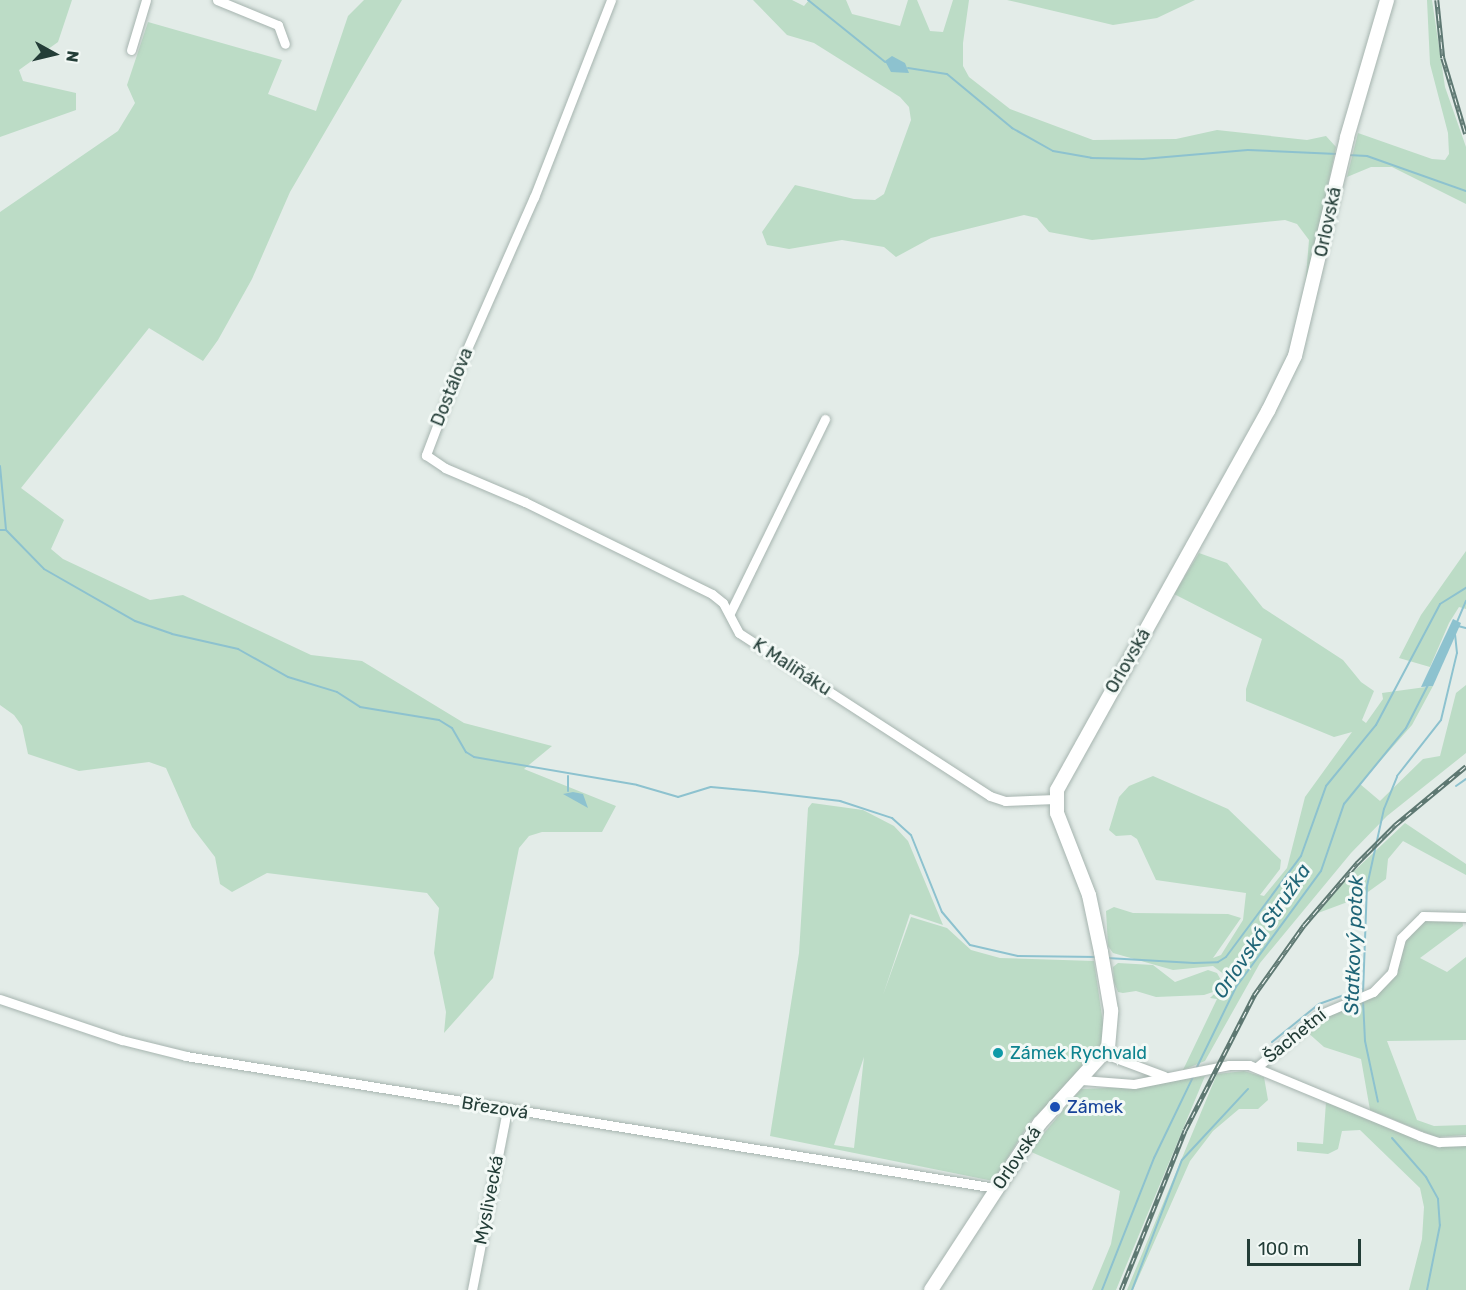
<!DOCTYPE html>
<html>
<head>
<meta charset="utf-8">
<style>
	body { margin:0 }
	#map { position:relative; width:1466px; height:1290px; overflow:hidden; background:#e3ece8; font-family:Rubik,sans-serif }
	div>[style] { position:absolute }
	.green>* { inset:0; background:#bcdcc6 }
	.water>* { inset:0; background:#8dc2cf }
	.stream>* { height:2px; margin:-1px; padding:0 1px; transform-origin:1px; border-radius:1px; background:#8dc2cf }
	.roads { filter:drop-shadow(0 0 2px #a6b4af) drop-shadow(0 0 2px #a6b4af) }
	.minor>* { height:9px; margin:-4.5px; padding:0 4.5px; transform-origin:4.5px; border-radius:4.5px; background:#fff }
	.secondary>* { height:14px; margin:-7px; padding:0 7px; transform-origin:7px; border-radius:7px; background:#fff }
	.rail>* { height:4.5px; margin-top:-2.25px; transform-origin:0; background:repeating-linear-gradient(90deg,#f3f9f6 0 7px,#5e7872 0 14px); box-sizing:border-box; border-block:2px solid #5e7872 }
	.dots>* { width:16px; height:16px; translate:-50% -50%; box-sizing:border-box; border:3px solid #f3f9f6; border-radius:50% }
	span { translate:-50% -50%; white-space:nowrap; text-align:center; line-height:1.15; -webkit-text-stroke:6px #f3f9f6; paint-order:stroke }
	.street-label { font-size:18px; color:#233d37 }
	.culture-label { font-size:18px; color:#0d838f }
	.left { translate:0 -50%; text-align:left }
	.transit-label { font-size:18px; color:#164399 }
	.water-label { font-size:20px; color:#1f6577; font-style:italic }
	.north { position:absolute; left:24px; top:24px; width:60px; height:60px; -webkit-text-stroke:4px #f3f9f6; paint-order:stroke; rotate:98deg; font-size:16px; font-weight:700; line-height:24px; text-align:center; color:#233d37 }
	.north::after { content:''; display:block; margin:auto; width:21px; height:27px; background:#233d37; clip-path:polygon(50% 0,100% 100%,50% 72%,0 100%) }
	.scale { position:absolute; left:1247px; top:1239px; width:114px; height:27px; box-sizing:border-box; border:3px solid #233d37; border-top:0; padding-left:8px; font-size:18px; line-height:21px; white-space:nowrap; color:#233d37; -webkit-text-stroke:4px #f3f9f6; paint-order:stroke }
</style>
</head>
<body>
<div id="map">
	<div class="green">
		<div style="clip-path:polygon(0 0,72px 0,58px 42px,19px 70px,23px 81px,76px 93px,76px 110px,0 137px)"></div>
		<div style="clip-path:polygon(364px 0,402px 0,290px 192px,252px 279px,218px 340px,203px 361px,149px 328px,21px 488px,64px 520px,51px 549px,63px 559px,150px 600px,183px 595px,311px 655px,362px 661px,464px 723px,552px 746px,524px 769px,616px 806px,602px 832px,542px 832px,529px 836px,519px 848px,493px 978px,444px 1033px,446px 1012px,434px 953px,439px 908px,427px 893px,267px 873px,232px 892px,220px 884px,215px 857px,192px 827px,166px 768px,149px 762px,79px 771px,28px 754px,22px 726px,14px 715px,0 705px,0 212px,118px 131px,135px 103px,127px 85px,148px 22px,282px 60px,268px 94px,316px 111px,348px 16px)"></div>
		<div style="clip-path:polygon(753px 0,792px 0,804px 6px,809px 0,846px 0,852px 14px,900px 26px,908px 0,917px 0,930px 31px,943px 32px,953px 0,969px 0,963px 43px,963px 66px,969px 77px,1010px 109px,1093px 140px,1176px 139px,1217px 130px,1307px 140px,1326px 136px,1336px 147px,1304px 301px,1309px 240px,1297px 224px,1285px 220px,1092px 240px,1049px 232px,1037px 218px,1024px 215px,931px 238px,896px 257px,884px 247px,842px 240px,789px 249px,767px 245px,762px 232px,795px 185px,854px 199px,875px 200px,884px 194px,911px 120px,909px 107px,900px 97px,814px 43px,787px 35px)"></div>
		<div style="clip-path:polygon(1007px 0,1195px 0,1157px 18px,1113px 25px)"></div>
		<div style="clip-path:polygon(1427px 0,1432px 0,1445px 87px,1466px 147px,1466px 204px,1392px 167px,1371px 167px,1347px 177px,1358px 133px,1432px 159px,1445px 160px,1449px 154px,1448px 133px,1430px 64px)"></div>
		<div style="clip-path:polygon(1466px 551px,1466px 609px,1459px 607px,1449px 623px,1430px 667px,1399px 658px,1421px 615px)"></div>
		<div style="clip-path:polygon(1199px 553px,1227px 563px,1263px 608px,1343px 660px,1361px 682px,1374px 691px,1362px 720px,1366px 723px,1383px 699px,1382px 693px,1433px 686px,1412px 725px,1360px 784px,1380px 801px,1423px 759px,1440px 756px,1456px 693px,1466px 685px,1466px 753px,1387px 816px,1351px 853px,1260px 963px,1205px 1061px,1183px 1070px,1217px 999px,1210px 998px,1227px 982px,1225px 975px,1213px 966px,1173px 970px,1113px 953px,1108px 946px,1106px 911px,1114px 907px,1133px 913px,1228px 914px,1241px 918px,1213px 958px,1221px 955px,1243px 920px,1246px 893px,1156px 880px,1137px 839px,1131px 835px,1116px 836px,1109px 830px,1119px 797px,1129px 786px,1153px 776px,1228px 809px,1281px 860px,1280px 869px,1260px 895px,1264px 896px,1287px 868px,1305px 797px,1352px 732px,1334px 737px,1246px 701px,1246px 689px,1262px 639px,1174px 594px)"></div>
		<div style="clip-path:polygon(evenodd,812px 803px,863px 810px,894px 826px,908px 841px,943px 925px,910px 914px,883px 995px,911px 917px,947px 928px,971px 950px,1000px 958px,1094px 961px,1105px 1037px,1096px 1056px,1030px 1122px,993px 1181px,770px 1136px,799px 953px,808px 808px,812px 803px,864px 1057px,854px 1148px,834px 1145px,864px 1057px)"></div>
		<div style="clip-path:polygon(1405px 823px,1466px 864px,1466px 875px,1403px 841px,1388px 859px,1386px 879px,1361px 897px,1318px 913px,1351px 874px)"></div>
		<div style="clip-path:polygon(1462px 919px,1463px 926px,1420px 958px,1447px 972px,1466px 957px,1466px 1040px,1387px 1041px,1417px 1120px,1434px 1126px,1466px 1125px,1466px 1135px,1436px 1137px,1370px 1110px,1361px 1059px,1324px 1047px,1306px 1031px,1333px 1010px,1374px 994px,1413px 929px,1424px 921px)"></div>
		<div style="clip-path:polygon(1118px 963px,1153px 965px,1175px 982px,1208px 970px,1217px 973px,1222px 982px,1216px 991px,1204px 995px,1156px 997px,1136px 991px,1123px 993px,1118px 992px,1114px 982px,1113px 967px)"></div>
		<div style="clip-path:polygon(1244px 1071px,1264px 1077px,1268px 1100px,1258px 1109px,1239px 1109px,1213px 1131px,1190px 1161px,1133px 1290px,1127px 1290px,1217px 1074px)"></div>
		<div style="clip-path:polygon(1205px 1076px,1116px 1290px,1092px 1290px,1111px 1244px,1120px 1191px,1029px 1151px,1081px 1089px,1133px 1087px)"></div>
		<div style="clip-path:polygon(1326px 1102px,1438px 1146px,1466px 1145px,1466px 1290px,1409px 1290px,1422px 1239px,1424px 1207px,1420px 1188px,1360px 1130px,1342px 1131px,1338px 1149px,1328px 1154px,1297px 1151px,1297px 1142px,1323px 1144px)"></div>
	</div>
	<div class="water">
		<div style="clip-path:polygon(892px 56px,905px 63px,909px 73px,891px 72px,885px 61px)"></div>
		<div style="clip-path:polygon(1453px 619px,1461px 623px,1433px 686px,1421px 687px)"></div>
		<div style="clip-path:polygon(573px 792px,583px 794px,588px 808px,563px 794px)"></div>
	</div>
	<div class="stream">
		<div style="left:808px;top:0;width:99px;rotate:38.8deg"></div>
		<div style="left:908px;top:68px;width:39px;rotate:9deg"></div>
		<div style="left:947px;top:74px;width:85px;rotate:39.7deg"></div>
		<div style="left:1012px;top:128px;width:47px;rotate:29.3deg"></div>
		<div style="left:1053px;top:151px;width:39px;rotate:10deg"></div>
		<div style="left:1091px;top:158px;width:52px;rotate:1.1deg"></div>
		<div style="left:1143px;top:159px;width:105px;rotate:-4.9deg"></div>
		<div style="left:1248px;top:150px;width:89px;rotate:2.6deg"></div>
		<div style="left:1348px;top:155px;width:19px;rotate:3deg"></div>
		<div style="left:1367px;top:156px;width:105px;rotate:19.5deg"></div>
		<div style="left:0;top:466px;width:63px;rotate:84.6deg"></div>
		<div style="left:0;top:530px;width:6px"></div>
		<div style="left:6px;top:530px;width:54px;rotate:45.7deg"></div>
		<div style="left:44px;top:569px;width:105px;rotate:29.7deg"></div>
		<div style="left:135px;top:621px;width:39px;rotate:19deg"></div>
		<div style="left:172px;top:634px;width:68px;rotate:12.8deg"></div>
		<div style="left:238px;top:649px;width:57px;rotate:29.2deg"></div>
		<div style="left:288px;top:677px;width:51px;rotate:17deg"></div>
		<div style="left:337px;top:692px;width:27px;rotate:33deg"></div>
		<div style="left:360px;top:707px;width:80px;rotate:9.3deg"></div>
		<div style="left:439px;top:720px;width:15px;rotate:32deg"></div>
		<div style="left:452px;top:728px;width:28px;rotate:60deg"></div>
		<div style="left:466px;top:752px;width:9px;rotate:32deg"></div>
		<div style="left:474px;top:757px;width:165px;rotate:9.7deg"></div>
		<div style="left:637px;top:785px;width:43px;rotate:16.3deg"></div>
		<div style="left:678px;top:797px;width:34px;rotate:-17deg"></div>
		<div style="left:711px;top:787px;width:44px;rotate:5.2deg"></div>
		<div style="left:755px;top:791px;width:86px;rotate:6.7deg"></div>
		<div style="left:840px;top:801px;width:55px;rotate:18.1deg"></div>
		<div style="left:892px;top:818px;width:25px;rotate:42deg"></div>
		<div style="left:911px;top:835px;width:83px;rotate:68.1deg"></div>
		<div style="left:942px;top:912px;width:43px;rotate:49.7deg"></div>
		<div style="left:970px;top:945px;width:49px;rotate:12.9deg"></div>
		<div style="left:1018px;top:956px;width:80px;rotate:0.7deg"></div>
		<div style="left:1457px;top:622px;width:23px;rotate:-67deg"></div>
		<div style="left:1458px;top:626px;width:8px;rotate:14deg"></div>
		<div style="left:568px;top:776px;width:15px;rotate:90deg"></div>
		<div style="left:1456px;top:786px;width:12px;rotate:-35deg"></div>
		<div style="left:1107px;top:958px;width:87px;rotate:3.3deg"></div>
		<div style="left:1194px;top:963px;width:24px;rotate:-2deg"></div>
		<div style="left:1218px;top:962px;width:9px;rotate:-32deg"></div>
		<div style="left:1226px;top:957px;width:126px;rotate:-53.4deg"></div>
		<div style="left:1301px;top:856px;width:74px;rotate:-70.3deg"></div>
		<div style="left:1326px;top:786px;width:79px;rotate:-50.7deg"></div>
		<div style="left:1376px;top:725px;width:137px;rotate:-62.1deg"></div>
		<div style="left:1440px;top:604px;width:31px;rotate:-32deg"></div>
		<div style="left:1363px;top:994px;width:108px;rotate:-87.9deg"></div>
		<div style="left:1367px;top:886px;width:79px;rotate:-77.6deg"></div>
		<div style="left:1384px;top:809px;width:35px;rotate:-68deg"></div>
		<div style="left:1397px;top:776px;width:71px;rotate:-51.8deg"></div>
		<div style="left:1441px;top:720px;width:69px;rotate:-76.6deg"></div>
		<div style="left:1457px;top:653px;width:18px;rotate:-96deg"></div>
		<div style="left:1363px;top:1000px;width:41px;rotate:87.2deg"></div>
		<div style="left:1365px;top:1041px;width:62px;rotate:78deg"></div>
		<div style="left:1272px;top:1042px;width:60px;rotate:-39deg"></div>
		<div style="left:1319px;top:1004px;width:45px;rotate:-19.7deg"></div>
		<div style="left:1197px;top:1067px;width:89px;rotate:-64deg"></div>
		<div style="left:1236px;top:987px;width:144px;rotate:-53.8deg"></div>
		<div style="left:1321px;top:871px;width:71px;rotate:-71.1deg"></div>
		<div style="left:1344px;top:804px;width:98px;rotate:-50.8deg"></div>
		<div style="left:1406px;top:728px;width:48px;rotate:-62.9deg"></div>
		<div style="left:1392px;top:1138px;width:52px;rotate:48.9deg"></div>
		<div style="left:1426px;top:1177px;width:25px;rotate:61deg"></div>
		<div style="left:1438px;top:1199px;width:26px;rotate:86deg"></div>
		<div style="left:1440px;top:1225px;width:66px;rotate:101.3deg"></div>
		<div style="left:1102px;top:1290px;width:142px;rotate:-68.5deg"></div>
		<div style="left:1154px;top:1158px;width:92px;rotate:-64.3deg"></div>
		<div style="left:1132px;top:1290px;width:139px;rotate:-69deg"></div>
		<div style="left:1182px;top:1160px;width:97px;rotate:-47.1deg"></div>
	</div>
	<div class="roads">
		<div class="minor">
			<div style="left:217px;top:0;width:66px;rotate:22.3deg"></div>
			<div style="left:278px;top:25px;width:20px;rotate:70deg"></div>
			<div style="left:611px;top:0;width:212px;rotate:111.3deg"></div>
			<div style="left:534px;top:197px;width:178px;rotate:113.8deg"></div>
			<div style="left:462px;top:360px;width:102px;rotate:110.8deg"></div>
			<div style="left:426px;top:455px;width:23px;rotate:34deg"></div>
			<div style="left:445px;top:468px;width:87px;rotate:23deg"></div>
			<div style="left:525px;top:502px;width:208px;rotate:26.2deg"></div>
			<div style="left:712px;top:594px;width:14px;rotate:39deg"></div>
			<div style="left:723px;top:603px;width:34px;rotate:62deg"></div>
			<div style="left:739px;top:633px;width:299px;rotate:33deg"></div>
			<div style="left:990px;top:796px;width:16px;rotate:18deg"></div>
			<div style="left:1005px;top:801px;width:50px;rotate:-2.3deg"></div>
			<div style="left:131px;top:50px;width:52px;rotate:-73.3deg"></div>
			<div style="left:730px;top:613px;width:216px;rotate:-63.9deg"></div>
			<div style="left:0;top:999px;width:129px;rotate:18.6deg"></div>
			<div style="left:122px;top:1040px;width:66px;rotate:14deg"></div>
			<div style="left:186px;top:1056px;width:821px;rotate:9.26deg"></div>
			<div style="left:1105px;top:1054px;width:63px;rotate:20.4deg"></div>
			<div style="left:1257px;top:1067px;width:81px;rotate:-40deg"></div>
			<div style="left:1319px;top:1015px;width:59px;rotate:-23.1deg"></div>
			<div style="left:1373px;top:992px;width:28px;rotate:-46deg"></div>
			<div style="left:1392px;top:972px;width:35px;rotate:-75deg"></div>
			<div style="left:1401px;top:938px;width:31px;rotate:-45deg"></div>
			<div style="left:1423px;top:916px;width:43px;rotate:1.3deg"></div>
			<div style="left:1082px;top:1080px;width:52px;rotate:4.4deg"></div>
			<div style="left:1134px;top:1084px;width:97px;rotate:-11.3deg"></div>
			<div style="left:1229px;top:1065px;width:20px"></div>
			<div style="left:1249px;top:1065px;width:185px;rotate:22.5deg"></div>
			<div style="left:1420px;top:1136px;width:20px;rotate:18deg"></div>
			<div style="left:1439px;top:1142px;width:27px;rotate:-2deg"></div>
			<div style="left:472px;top:1290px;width:183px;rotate:-79deg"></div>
		</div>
		<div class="secondary">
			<div style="left:931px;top:1290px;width:199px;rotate:-56.9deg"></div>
			<div style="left:1040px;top:1123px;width:101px;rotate:-47.8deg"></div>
			<div style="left:1108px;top:1048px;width:38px;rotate:-85deg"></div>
			<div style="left:1111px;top:1010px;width:59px;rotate:-99.8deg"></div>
			<div style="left:1101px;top:952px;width:58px;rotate:-101.9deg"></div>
			<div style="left:1089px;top:895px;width:88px;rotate:-111.3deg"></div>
			<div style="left:1057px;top:813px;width:23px;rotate:-90deg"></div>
			<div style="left:1057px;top:790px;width:434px;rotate:-60.9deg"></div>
			<div style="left:1268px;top:411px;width:61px;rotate:-63.9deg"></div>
			<div style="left:1295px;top:356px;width:225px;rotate:-76.6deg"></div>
			<div style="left:1347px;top:137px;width:143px;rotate:-73.7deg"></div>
		</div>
	</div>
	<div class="rail">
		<div style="left:1437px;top:0;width:58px;rotate:84.1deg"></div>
		<div style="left:1443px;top:58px;width:79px;rotate:73.2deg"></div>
		<div style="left:1121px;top:1290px;width:172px;rotate:-68.2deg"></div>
		<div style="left:1185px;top:1130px;width:152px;rotate:-62.9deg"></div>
		<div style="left:1254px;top:995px;width:86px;rotate:-54.5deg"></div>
		<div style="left:1304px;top:925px;width:82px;rotate:-49.5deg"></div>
		<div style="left:1357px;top:863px;width:54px;rotate:-45deg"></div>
		<div style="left:1395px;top:825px;width:92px;rotate:-39.7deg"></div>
	</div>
	<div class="dots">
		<div style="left:998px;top:1053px;background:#0f9aa8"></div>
		<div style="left:1055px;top:1107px;background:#1a4fb4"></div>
	</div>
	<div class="street-label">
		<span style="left:1328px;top:222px;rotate:-78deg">Orlovská</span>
		<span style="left:452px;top:387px;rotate:-68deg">Dostálova</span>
		<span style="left:1128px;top:661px;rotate:-60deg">Orlovská</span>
		<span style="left:792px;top:667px;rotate:33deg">K Maliňáku</span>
		<span style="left:1295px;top:1036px;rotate:-39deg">Šachetní</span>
		<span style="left:495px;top:1108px;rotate:9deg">Březová</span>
		<span style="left:1017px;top:1158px;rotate:-56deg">Orlovská</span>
		<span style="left:489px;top:1200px;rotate:-79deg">Myslivecká</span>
	</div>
	<div class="culture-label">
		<span class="left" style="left:1010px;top:1053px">Zámek Rychvald</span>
	</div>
	<div class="transit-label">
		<span class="left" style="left:1067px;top:1107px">Zámek</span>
	</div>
	<div class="water-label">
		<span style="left:1262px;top:931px;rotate:-56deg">Orlovská Stružka</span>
		<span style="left:1354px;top:945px;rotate:-88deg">Statkový potok</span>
	</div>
	<div class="north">N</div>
	<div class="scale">100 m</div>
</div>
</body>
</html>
